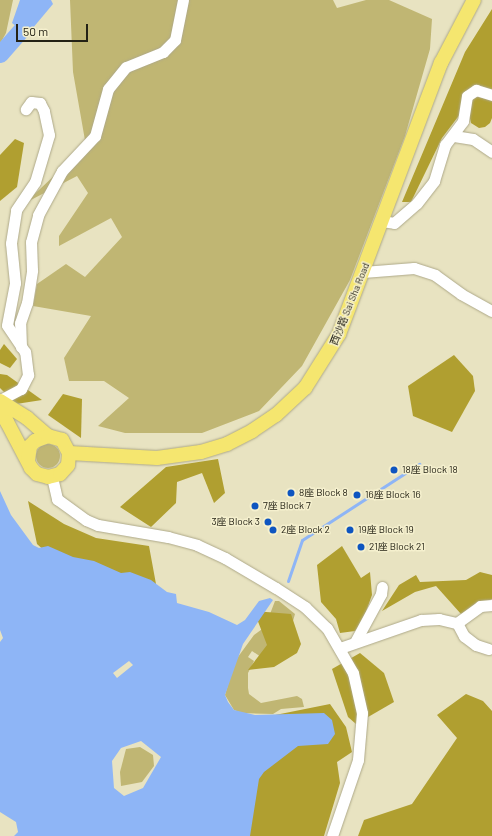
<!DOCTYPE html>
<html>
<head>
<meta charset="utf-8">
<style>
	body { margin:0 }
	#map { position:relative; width:492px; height:836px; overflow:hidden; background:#e8e3c1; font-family:Barlow,"Noto Sans TC",sans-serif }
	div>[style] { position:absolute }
	.green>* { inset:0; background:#c0b673 }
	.round { border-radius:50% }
	.forest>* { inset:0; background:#b09f30 }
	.water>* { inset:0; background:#8eb5f6 }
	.stream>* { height:3px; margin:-1.5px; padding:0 1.5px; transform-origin:1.5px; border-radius:1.5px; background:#8eb5f6 }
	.river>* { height:17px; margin:-8.5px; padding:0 8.5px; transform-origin:8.5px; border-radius:8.5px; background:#8eb5f6 }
	.roads { filter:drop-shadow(0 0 1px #aea989) drop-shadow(0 0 1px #aea989) }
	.minor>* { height:11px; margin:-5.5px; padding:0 5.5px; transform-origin:5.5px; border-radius:5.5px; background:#fff }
	.major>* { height:14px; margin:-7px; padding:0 7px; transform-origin:7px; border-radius:7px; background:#f5e66f }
	.dots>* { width:11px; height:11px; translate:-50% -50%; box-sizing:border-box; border:2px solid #f5f0ce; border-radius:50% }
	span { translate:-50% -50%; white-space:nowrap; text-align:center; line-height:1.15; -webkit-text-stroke:3px #f5f0ce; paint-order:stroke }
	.street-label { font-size:10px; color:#242215 }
	.poi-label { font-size:10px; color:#242215 }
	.left { translate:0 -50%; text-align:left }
	.right { translate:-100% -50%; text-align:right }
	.scale { position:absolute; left:16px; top:24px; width:72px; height:18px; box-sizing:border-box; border:2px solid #242215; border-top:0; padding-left:5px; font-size:12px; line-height:14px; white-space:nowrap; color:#242215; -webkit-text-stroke:3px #f5f0ce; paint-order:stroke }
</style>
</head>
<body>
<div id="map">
	<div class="green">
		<div style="clip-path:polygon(0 0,13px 0,6px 33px,0 44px)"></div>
		<div style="clip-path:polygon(70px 0,333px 0,337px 8px,366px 0,389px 0,432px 19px,430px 49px,405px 136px,350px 280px,302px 366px,259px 411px,202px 433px,125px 433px,98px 426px,129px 398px,104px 381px,69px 381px,64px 358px,91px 316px,33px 306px,37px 284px,66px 264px,85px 277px,122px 237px,111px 218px,59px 246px,59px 236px,88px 193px,77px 176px,25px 203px,86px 146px,73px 72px)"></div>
		<div class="round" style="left:36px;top:444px;width:24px;height:24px"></div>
		<div style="clip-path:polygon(275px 601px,279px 601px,295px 614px,293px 621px,261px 657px,252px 651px,248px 657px,254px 661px,248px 673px,248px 688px,249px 694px,261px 703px,297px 696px,302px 699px,304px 707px,281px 709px,273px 714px,242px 713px,234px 710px,225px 695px,235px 661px,254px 635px,265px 627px)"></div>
		<div style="clip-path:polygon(140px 747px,153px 755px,154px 766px,142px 782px,121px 786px,120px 772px,126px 749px)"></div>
	</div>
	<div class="forest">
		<div style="clip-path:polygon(492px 9px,492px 118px,490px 123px,485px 127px,479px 128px,471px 123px,467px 105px,442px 138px,411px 202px,402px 202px,465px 52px)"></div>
		<div style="clip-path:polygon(15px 139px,24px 143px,17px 187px,0 201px,0 155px)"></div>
		<div style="clip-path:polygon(4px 344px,17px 359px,10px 368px,0 363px,0 350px)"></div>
		<div style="clip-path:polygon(454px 355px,473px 376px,475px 391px,452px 432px,413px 416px,408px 386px)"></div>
		<div style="clip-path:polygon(0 374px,7px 375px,42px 400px,16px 404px,0 388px)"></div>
		<div style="clip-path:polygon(63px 394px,82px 399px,81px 438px,48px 415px)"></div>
		<div style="clip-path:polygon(218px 459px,225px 493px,214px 503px,202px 473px,177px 482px,176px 503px,151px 527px,120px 507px,166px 467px)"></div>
		<div style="clip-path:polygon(28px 501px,64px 524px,96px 538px,149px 546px,156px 584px,83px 586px,37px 544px)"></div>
		<div style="clip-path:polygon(342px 546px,361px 578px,370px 572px,372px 595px,362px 623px,355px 631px,340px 633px,336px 619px,321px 602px,317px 565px)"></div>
		<div style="clip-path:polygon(480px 572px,492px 575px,492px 599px,461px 614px,436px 586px,415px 592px,382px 611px,399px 585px,416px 575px,420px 582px,466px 580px)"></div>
		<div style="clip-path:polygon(254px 611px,291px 614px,301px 644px,297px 653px,274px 667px,248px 670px,267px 645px)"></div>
		<div style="clip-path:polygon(360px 653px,384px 673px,394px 702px,356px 724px,348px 717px,332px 669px)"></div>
		<div style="clip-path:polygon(466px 694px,483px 701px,492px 711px,492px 836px,358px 836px,364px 820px,412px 804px,457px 738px,437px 715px)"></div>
		<div style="clip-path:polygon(330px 704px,346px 727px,352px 752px,337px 762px,340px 783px,324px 836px,226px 836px,235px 723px)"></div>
	</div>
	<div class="water">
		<div style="clip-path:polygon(20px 0,51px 0,53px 4px,27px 35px,12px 23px)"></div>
		<div style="clip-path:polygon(evenodd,0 491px,11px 515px,33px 545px,39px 548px,48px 546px,73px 557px,94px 561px,121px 573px,130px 572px,151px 580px,167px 592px,176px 594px,177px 603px,209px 612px,237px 625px,245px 620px,259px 601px,270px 598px,273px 600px,243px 644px,225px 695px,228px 702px,234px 710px,255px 715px,324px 713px,332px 720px,335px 734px,328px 744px,298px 746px,264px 772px,259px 779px,250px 836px,14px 836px,18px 832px,16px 822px,0 812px,0 642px,3px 638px,0 630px,0 491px,129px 661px,133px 665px,117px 678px,113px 673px,129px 661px,0 491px,141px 741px,161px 757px,143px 788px,124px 796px,114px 788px,112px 761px,121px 748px,141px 741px)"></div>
	</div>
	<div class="stream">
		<div style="left:288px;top:581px;width:43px;rotate:-71.1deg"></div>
		<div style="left:302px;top:540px;width:140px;rotate:-33deg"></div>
	</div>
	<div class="river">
		<div style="left:0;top:54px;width:32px;rotate:-49deg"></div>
	</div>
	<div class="roads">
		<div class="minor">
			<div style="left:454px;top:136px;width:19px;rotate:9deg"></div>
			<div style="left:473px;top:139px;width:23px;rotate:34deg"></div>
			<div style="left:382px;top:221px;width:12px;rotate:9deg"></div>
			<div style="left:394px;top:223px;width:30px;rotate:-41deg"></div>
			<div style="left:417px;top:203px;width:28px;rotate:-52deg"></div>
			<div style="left:434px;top:181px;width:38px;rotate:-73deg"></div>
			<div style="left:445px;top:145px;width:30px;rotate:-53deg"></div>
			<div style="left:463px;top:121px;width:25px;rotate:-81deg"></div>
			<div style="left:467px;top:96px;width:11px;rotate:-34deg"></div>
			<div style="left:476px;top:90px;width:17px;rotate:17deg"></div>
			<div style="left:363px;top:272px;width:51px;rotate:-4.5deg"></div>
			<div style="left:414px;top:268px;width:22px;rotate:18deg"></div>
			<div style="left:435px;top:275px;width:32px;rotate:36deg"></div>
			<div style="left:461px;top:294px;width:35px;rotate:29deg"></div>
			<div style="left:21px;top:347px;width:24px;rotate:-92deg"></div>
			<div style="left:20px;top:323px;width:21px;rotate:-71deg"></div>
			<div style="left:27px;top:303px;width:33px;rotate:-81deg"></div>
			<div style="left:32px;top:270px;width:28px;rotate:-92deg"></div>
			<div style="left:31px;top:242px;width:28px;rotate:-75deg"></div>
			<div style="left:38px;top:215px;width:50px;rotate:-61.4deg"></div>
			<div style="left:62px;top:171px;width:48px;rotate:-46.7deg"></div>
			<div style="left:95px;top:136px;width:49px;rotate:-74.5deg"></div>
			<div style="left:108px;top:89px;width:28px;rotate:-51deg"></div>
			<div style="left:126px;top:67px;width:40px;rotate:-22deg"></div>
			<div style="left:163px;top:52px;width:17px;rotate:-45deg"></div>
			<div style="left:175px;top:40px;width:41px;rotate:-78.7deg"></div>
			<div style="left:0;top:400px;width:24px;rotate:-28deg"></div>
			<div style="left:21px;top:389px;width:16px;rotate:-63deg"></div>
			<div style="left:28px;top:375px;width:23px;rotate:-97deg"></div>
			<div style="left:25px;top:352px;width:32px;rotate:-124deg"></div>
			<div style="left:7px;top:325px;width:43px;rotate:-79.2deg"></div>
			<div style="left:15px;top:283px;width:40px;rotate:-95.7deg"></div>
			<div style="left:11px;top:243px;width:33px;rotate:-81deg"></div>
			<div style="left:16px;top:210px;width:34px;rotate:-56deg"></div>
			<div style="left:35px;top:182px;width:49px;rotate:-73.4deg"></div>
			<div style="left:49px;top:135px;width:25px;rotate:-102deg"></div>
			<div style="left:44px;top:111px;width:9px;rotate:-117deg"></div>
			<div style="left:40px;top:103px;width:9px;rotate:-174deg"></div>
			<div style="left:31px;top:102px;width:9px;rotate:126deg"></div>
			<div style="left:52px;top:477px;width:23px;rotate:77deg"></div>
			<div style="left:57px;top:499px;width:36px;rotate:36deg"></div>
			<div style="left:86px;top:520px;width:13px;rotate:23deg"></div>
			<div style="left:98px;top:525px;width:71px;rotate:9.7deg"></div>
			<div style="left:168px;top:537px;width:30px;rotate:15deg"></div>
			<div style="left:197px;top:545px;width:31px;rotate:25deg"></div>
			<div style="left:225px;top:558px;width:59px;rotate:30.5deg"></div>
			<div style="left:276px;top:588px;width:35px;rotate:33deg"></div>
			<div style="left:305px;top:607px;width:30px;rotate:44deg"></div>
			<div style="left:327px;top:628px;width:52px;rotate:60deg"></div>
			<div style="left:353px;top:673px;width:41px;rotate:77.3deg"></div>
			<div style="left:362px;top:713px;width:47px;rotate:94.9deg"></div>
			<div style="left:358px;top:760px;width:80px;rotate:108.9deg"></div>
			<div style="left:457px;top:623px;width:15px;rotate:62deg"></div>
			<div style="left:464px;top:636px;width:15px;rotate:37deg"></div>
			<div style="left:476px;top:645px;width:13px;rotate:18deg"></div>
			<div style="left:355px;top:642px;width:55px;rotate:-61.6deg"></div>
			<div style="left:381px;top:594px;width:7px;rotate:-82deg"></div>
			<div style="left:340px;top:648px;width:86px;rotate:-19.1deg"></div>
			<div style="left:421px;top:620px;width:18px;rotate:-3deg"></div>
			<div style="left:439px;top:619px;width:18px;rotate:13deg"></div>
			<div style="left:457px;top:623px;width:29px;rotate:-36deg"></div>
			<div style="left:480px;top:606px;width:12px;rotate:-5deg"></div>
		</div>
		<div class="major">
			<div style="left:0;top:401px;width:32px;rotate:32deg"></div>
			<div style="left:27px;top:418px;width:28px;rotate:41deg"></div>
			<div style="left:0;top:404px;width:19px;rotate:69deg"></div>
			<div style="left:7px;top:422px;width:52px;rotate:62.4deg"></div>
			<div style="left:31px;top:468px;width:8px;rotate:45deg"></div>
			<div style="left:37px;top:474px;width:11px;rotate:15deg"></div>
			<div style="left:48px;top:477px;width:12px;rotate:-14deg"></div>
			<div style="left:60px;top:474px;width:12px;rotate:-48deg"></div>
			<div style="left:68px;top:465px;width:12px;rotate:-85deg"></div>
			<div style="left:69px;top:453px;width:15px;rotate:-118deg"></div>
			<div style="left:62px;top:440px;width:15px;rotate:-164deg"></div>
			<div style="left:48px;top:436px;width:14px;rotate:159deg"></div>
			<div style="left:35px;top:441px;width:7px;rotate:135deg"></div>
			<div style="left:30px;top:446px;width:14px;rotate:98deg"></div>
			<div style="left:69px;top:453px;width:88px;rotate:3.3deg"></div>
			<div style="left:157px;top:458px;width:44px;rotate:-7.8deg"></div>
			<div style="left:201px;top:452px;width:27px;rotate:-17deg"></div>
			<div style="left:227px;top:444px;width:28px;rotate:-27deg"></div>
			<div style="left:252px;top:431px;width:29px;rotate:-34deg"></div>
			<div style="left:276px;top:415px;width:40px;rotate:-43deg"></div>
			<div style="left:305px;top:388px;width:64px;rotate:-57.8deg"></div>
			<div style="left:339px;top:334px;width:290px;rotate:-69.4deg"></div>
			<div style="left:441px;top:63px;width:71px;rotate:-62.4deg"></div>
		</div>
	</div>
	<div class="dots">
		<div style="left:394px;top:470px;background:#0e55c0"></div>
		<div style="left:291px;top:493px;background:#0e55c0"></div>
		<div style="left:357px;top:495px;background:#0e55c0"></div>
		<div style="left:255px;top:506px;background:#0e55c0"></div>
		<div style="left:268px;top:522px;background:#0e55c0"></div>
		<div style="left:273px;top:530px;background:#0e55c0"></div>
		<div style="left:350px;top:530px;background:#0e55c0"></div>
		<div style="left:361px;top:547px;background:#0e55c0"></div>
	</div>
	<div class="street-label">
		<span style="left:350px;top:304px;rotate:-68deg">西沙路 Sai Sha Road</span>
	</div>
	<div class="poi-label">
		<span class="left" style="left:402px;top:470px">18座 Block 18</span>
		<span class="left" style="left:299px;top:493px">8座 Block 8</span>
		<span class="left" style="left:365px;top:495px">16座 Block 16</span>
		<span class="left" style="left:263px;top:506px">7座 Block 7</span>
		<span class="right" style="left:260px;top:522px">3座 Block 3</span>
		<span class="left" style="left:281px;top:530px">2座 Block 2</span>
		<span class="left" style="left:358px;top:530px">19座 Block 19</span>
		<span class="left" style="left:369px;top:547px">21座 Block 21</span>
	</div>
	<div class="scale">50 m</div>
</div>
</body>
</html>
